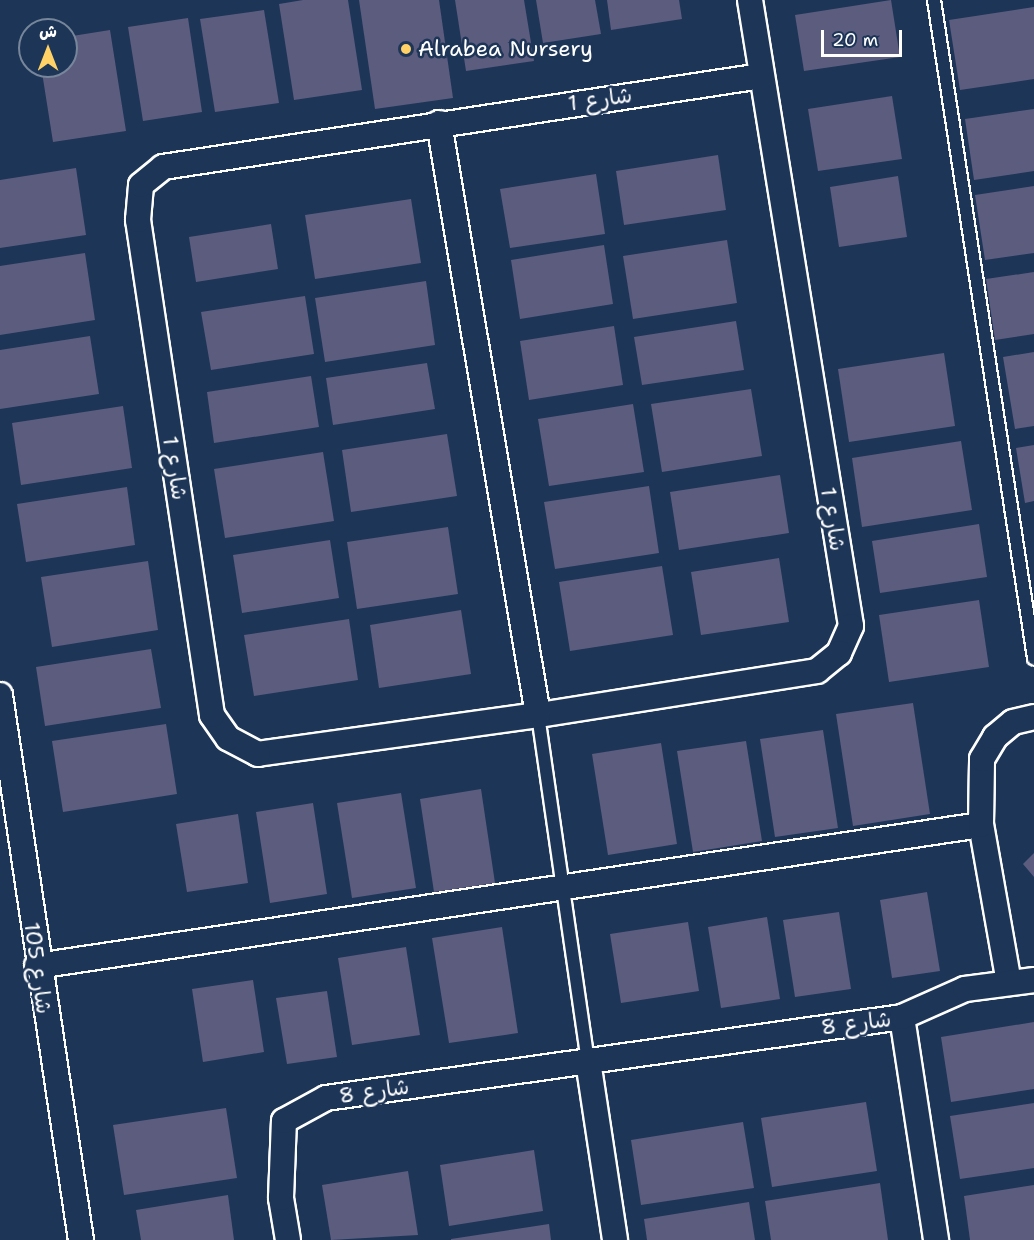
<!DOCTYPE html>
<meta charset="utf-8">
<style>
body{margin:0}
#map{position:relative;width:1034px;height:1240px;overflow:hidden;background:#1d3557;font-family:"Shantell Sans","Playpen Sans Arabic",sans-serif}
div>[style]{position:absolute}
.building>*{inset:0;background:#5c5c7f}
.roads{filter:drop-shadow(2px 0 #fff) drop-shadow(-2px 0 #fff) drop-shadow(0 2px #fff) drop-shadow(0 -2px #fff)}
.lane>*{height:12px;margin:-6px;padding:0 6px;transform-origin:6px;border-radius:6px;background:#1d3557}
.street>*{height:24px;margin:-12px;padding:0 12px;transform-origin:12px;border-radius:12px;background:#1d3557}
.dots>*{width:16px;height:16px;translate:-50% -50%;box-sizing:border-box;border:3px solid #1d3557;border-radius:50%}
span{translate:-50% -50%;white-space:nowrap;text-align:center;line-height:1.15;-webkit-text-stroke:5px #1d3557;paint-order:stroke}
.poi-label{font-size:22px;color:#fff}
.left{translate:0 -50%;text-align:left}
.street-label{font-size:22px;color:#fff}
.north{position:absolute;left:18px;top:18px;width:60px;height:60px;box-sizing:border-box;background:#1d3557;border:2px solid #77869a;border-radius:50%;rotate:0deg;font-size:16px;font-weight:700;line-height:24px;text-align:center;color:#fff}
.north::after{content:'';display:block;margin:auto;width:21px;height:27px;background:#ffd166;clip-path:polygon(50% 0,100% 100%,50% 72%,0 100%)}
.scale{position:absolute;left:821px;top:30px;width:81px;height:27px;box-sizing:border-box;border:3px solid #fff;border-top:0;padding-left:8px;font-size:18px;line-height:21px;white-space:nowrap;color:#fff;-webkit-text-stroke:4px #1d3557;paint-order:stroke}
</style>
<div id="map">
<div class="building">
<i style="clip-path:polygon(303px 0,348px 0,362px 90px,294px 100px,279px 4px)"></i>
<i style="clip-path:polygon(359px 0,439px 0,453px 98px,375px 109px)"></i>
<i style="clip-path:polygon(455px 0,524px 0,534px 61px,466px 71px)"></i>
<i style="clip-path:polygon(536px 0,595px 0,601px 34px,543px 43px)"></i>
<i style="clip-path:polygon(607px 0,679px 0,682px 19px,611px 30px)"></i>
<i style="clip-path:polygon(891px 0,900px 57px,804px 71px,795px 15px)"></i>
<i style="clip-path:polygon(1034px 7px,1034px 79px,960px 90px,949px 20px)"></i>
<i style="clip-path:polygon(264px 10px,279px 103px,215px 112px,200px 19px)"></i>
<i style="clip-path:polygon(188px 18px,202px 112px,143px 121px,128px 27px)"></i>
<i style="clip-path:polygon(110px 30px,126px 131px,53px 142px,41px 66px,66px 66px,66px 37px)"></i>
<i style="clip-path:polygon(892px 96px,902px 159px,818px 171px,808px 109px)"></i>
<i style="clip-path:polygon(1034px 109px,1034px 171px,974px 180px,965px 119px)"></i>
<i style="clip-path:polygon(718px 155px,726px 210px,624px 225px,616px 171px)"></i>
<i style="clip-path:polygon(76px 168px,86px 235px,0 248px,0 180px)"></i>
<i style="clip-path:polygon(596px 174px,605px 234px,510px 248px,500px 189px)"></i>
<i style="clip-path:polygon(898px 176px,907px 237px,839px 247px,830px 187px)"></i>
<i style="clip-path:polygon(1034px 186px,1034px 253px,985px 260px,975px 195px)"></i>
<i style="clip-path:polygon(411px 199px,421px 263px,315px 279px,305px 215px)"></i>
<i style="clip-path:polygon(271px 224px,278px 269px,196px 282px,189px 237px)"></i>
<i style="clip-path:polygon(727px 240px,737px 303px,633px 319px,623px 256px)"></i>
<i style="clip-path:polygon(604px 245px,613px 304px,520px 319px,511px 260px)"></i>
<i style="clip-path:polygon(85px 253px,95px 320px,0 335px,0 266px)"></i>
<i style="clip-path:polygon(1034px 272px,1034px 334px,995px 340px,986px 279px)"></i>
<i style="clip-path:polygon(426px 281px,435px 345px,325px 362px,315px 298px)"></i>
<i style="clip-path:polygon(305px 296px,314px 354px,211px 370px,201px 312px)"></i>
<i style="clip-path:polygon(736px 321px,744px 370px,642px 385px,634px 337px)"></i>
<i style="clip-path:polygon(614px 326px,623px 385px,529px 400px,520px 341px)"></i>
<i style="clip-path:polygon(90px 336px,99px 394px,0 409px,0 350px)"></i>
<i style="clip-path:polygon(1034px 352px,1034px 426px,1015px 429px,1003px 357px)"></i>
<i style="clip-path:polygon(944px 353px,955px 426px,849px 442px,838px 369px)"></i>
<i style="clip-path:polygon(427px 363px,435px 409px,333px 425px,326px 378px)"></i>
<i style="clip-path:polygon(311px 376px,319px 427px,214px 443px,207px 392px)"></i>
<i style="clip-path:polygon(751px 389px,762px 456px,662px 472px,651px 404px)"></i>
<i style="clip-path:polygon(633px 404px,644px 472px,549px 486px,538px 419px)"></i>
<i style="clip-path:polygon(123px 406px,132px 468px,21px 485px,12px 423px)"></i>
<i style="clip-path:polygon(447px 434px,457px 496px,351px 512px,342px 450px)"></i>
<i style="clip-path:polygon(961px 441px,972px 510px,862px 527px,852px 458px)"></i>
<i style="clip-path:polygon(1034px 445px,1034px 501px,1025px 503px,1016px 448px)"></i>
<i style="clip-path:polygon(323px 452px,334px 521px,225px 538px,214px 469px)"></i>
<i style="clip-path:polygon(780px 475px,789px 533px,679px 550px,670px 492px)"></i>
<i style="clip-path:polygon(649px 486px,659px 553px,555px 569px,544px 502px)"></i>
<i style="clip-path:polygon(127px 487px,135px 545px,26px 562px,17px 504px)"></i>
<i style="clip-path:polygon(979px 524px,987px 577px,880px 593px,872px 541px)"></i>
<i style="clip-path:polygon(448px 527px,458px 594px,357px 609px,347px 542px)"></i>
<i style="clip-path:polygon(330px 540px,339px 598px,242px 613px,233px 555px)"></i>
<i style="clip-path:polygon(779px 558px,789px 622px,701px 635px,691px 572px)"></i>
<i style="clip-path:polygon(148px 561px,158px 630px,52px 647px,41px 577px)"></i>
<i style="clip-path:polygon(662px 566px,673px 635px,570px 651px,559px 582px)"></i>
<i style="clip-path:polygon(979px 600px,989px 667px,889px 682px,879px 615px)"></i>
<i style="clip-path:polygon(461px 610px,471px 674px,379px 688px,370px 625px)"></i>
<i style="clip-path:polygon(349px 619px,358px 680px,254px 696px,244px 635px)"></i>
<i style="clip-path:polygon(151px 649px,161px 708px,45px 726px,36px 667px)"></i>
<i style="clip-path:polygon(913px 703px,930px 814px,853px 826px,836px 714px)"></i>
<i style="clip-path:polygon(166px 724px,177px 794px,63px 812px,52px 741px)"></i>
<i style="clip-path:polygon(823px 730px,838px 828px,775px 837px,760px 739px)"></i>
<i style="clip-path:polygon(746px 741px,762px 841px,693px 852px,677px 751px)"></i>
<i style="clip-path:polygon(661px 743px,677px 844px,608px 855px,592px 754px)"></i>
<i style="clip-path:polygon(481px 789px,495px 883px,434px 892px,420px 799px)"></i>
<i style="clip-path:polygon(401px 793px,416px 888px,352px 898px,337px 803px)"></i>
<i style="clip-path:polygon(313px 803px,327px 894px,270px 903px,256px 812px)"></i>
<i style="clip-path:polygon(238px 814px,248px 883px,187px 892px,176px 824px)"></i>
<i style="clip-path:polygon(1034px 853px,1034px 877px,1023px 864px)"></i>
<i style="clip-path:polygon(927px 892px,940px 971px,892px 978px,880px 900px)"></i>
<i style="clip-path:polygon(839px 912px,851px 989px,795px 997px,783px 920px)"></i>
<i style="clip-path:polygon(767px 917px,780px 999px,721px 1008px,708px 927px)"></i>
<i style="clip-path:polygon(688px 922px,699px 991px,621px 1003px,610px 934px)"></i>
<i style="clip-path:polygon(502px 927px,518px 1033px,449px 1043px,432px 938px)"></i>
<i style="clip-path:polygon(406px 947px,420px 1035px,352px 1045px,338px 958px)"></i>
<i style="clip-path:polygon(253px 980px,264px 1052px,203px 1062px,192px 989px)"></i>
<i style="clip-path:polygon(327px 991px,337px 1057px,287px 1064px,276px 998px)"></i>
<i style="clip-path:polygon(1034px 1022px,1034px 1089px,951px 1102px,941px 1037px)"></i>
<i style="clip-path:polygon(866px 1102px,877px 1171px,772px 1187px,761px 1118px)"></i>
<i style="clip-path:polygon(1034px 1103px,1034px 1168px,960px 1179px,950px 1116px)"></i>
<i style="clip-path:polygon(226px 1108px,237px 1178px,124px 1195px,113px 1125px)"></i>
<i style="clip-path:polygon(743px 1122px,754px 1188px,641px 1205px,631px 1140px)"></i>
<i style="clip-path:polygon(534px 1150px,543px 1211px,449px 1226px,440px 1165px)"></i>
<i style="clip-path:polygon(408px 1171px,418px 1235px,331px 1240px,322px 1185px)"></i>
<i style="clip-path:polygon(880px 1183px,888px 1240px,771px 1240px,765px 1201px)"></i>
<i style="clip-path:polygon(1034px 1185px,1034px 1240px,970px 1240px,964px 1196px)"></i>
<i style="clip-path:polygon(228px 1195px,234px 1240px,141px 1240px,136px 1210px)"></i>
<i style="clip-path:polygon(749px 1202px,755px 1240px,647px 1240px,644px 1219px)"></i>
<i style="clip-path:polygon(549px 1224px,551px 1240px,451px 1240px,451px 1239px)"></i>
</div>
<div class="roads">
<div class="lane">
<i style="left:934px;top:0;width:666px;rotate:81.36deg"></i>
<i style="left:538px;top:715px;width:350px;rotate:81.8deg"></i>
</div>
<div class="street">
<i style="left:750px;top:0;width:634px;rotate:80.83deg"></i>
<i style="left:851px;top:626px;width:30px;rotate:114deg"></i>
<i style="left:839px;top:653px;width:28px;rotate:141deg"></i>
<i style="left:817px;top:671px;width:282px;rotate:171deg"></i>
<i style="left:538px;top:715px;width:283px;rotate:172.1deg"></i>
<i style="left:258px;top:754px;width:34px;rotate:-152deg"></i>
<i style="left:228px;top:738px;width:28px;rotate:-125deg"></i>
<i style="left:212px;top:715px;width:501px;rotate:-98.5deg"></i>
<i style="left:138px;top:220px;width:35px;rotate:-85deg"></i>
<i style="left:141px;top:185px;width:28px;rotate:-39deg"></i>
<i style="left:163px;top:167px;width:605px;rotate:-8.65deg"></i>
<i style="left:439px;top:123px;width:600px;rotate:80.51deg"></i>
<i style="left:0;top:695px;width:551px;rotate:81.55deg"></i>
<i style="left:37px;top:966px;width:954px;rotate:-8.5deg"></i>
<i style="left:1009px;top:983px;width:160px;rotate:-100deg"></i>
<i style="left:981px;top:825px;width:66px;rotate:-89.1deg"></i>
<i style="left:982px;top:759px;width:26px;rotate:-59deg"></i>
<i style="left:995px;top:737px;width:23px;rotate:-40deg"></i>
<i style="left:1013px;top:722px;width:22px;rotate:-13deg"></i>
<i style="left:902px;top:1017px;width:226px;rotate:81.3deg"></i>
<i style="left:588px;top:1061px;width:181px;rotate:81.4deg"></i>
<i style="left:288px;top:1240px;width:43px;rotate:-99.5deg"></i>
<i style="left:281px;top:1198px;width:77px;rotate:-87.8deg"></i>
<i style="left:284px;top:1121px;width:48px;rotate:-28.7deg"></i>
<i style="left:326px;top:1098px;width:582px;rotate:-8deg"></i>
<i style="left:902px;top:1017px;width:69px;rotate:-24deg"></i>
<i style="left:965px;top:989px;width:70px;rotate:-7.4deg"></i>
</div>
</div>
<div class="dots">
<i style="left:406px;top:49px;background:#ffd166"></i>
</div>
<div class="poi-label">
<span class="left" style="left:418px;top:49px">Alrabea Nursery</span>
</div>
<div class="street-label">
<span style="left:600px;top:99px;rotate:-8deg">شارع 1</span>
<span style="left:175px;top:468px;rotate:81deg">شارع 1</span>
<span style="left:833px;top:519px;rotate:81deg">شارع 1</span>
<span style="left:38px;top:968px;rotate:82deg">شارع 105</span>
<span style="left:856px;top:1023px;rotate:-7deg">شارع 8</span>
<span style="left:374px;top:1091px;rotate:-8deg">شارع 8</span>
</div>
<div class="north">ش</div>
<div class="scale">20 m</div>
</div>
